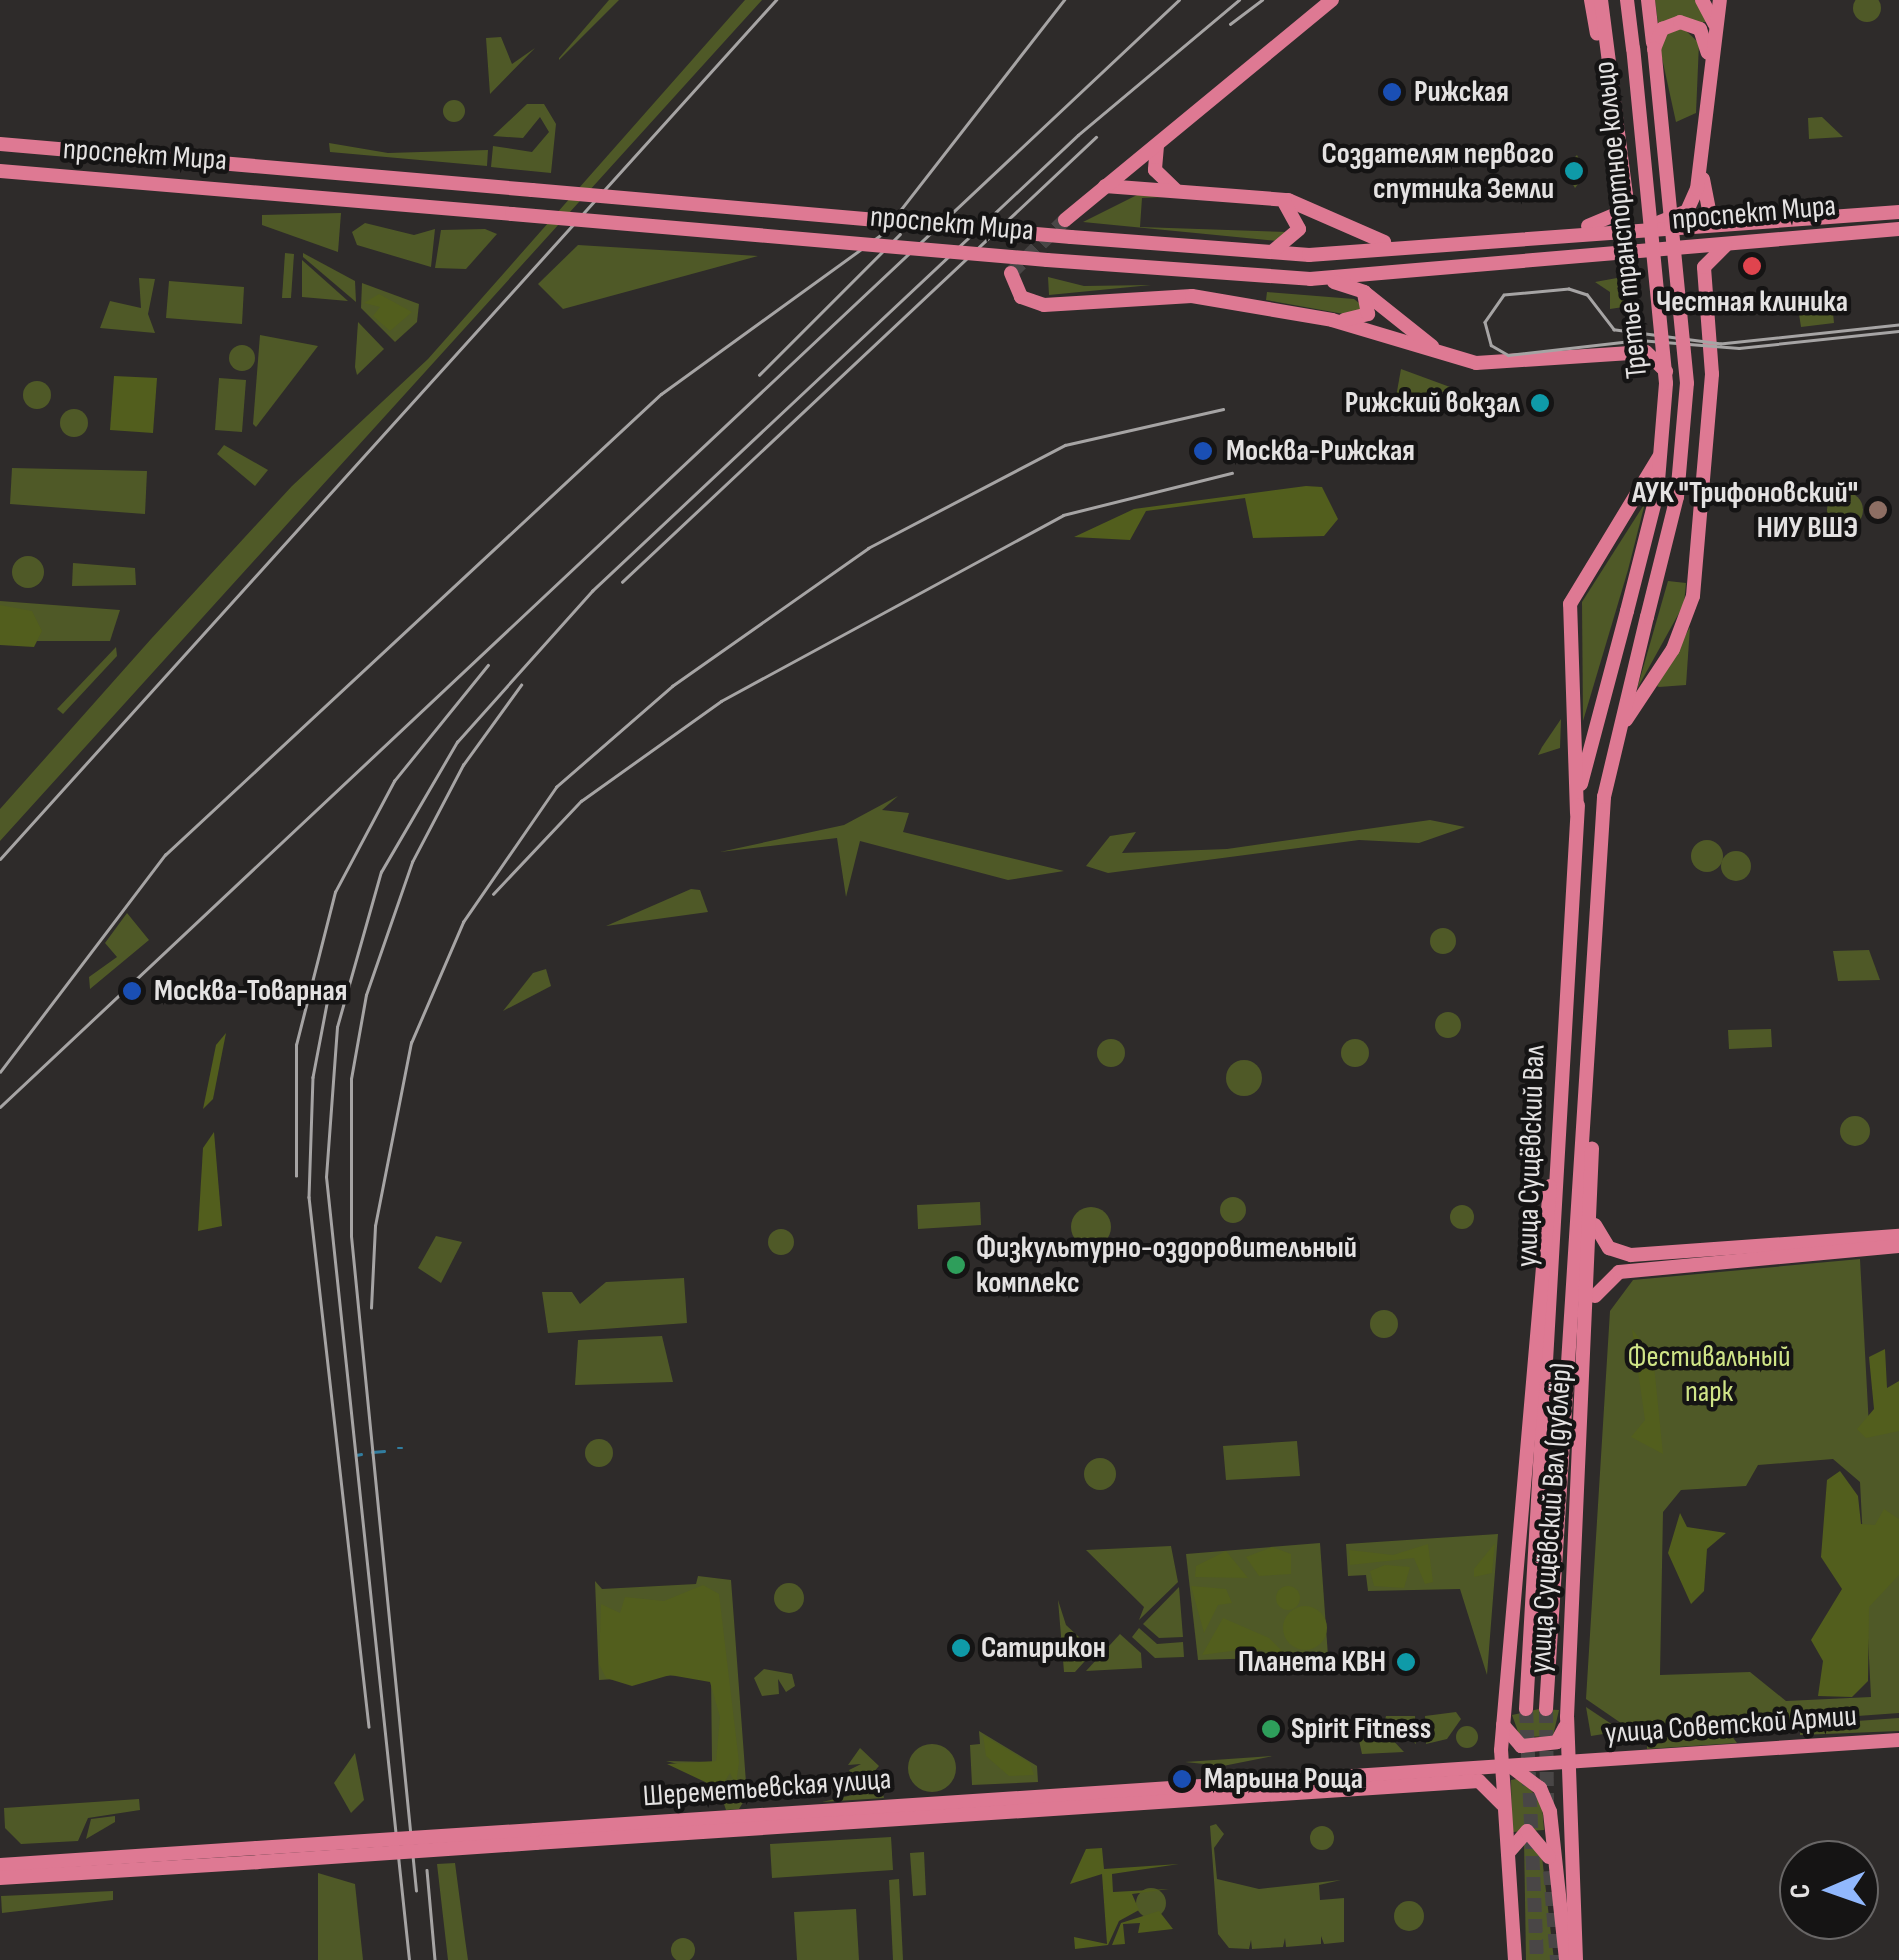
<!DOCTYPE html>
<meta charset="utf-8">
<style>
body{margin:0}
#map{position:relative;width:1899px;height:1960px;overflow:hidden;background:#2e2b2a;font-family:"Sofia Sans Condensed",sans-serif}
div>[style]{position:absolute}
.green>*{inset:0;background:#4f5927}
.round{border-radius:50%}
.forest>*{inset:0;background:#525e1d}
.stream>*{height:2.5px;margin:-1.25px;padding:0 1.25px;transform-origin:1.25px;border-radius:1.25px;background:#317d9f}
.major-tunnel>*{height:14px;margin-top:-7px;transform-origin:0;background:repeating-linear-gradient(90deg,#494646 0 14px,transparent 0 21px)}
.major>*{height:14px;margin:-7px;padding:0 7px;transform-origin:7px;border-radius:7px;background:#de7993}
.tram>*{height:2.5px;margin:-1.25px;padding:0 1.25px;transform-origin:1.25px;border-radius:1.25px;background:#a6a4a4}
.rail>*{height:2.5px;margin:-1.25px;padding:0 1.25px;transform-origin:1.25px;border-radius:1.25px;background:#a6a4a4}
.major-bridge>*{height:14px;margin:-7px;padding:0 7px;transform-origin:7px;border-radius:7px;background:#de7993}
.dots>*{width:28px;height:28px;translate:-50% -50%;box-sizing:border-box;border:5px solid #151414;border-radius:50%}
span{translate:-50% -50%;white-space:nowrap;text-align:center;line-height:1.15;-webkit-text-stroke:9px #151414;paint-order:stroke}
.poi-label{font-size:30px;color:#e4e2e2;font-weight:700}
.left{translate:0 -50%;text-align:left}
.right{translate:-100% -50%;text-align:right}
.street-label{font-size:30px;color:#e4e2e2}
.park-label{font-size:30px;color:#cfe487}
.north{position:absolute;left:1779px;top:1840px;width:100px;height:100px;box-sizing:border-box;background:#151414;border:2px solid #686666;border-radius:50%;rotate:268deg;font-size:28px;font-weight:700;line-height:40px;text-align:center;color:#e4e2e2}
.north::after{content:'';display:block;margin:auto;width:35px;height:45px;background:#91b8fd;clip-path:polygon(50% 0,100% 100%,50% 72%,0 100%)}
</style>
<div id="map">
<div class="green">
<i class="round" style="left:1853px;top:-6px;width:28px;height:28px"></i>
<i style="clip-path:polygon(609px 0,619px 0,559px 60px,559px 58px)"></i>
<i style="clip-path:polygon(745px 0,762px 0,0 841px,0 809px,151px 639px,292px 486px,428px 359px)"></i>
<i style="clip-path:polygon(1655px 0,1695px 0,1708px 22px,1658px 23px)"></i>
<i style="clip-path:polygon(1683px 28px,1699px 43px,1696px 113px,1676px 122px,1660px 49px,1667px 33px)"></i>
<i style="clip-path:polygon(501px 37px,512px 64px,535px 48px,490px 94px,486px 38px)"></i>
<i class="round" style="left:443px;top:100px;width:22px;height:22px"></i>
<i style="clip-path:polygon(527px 104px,544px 104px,556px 124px,551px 173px,491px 167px,493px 146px,532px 152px,549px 132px,540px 117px,523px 138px,493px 136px)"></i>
<i style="clip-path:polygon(1821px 117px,1822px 117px,1843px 137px,1809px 139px,1808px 118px)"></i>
<i style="clip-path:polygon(329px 143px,388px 153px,488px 150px,487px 166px,330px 152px)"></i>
<i style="clip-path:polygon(1577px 155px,1586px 174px,1575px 188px,1564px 169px)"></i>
<i style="clip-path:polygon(1139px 194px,1164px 197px,1142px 198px,1140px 227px,1288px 232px,1277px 241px,1083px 222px)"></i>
<i style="clip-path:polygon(341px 213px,338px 252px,262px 225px,262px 215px)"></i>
<i style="clip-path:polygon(365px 223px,414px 235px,435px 229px,431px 267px,357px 245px,352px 232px)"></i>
<i style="clip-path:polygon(485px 229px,497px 234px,466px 269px,435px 268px,441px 230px)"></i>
<i style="clip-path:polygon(578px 245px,758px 256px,563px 309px,538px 284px)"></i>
<i style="clip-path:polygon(285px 253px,294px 254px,291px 298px,282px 298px)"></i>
<i style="clip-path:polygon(303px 253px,355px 281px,356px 302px,303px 257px)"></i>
<i style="clip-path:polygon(302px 260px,348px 301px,302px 297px)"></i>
<i style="clip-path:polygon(1628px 276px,1617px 288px,1630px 306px,1610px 309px,1610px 292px,1595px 282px)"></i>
<i style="clip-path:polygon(1048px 277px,1084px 286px,1151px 285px,1049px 295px)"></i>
<i style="clip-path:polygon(139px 278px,155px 279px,148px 314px,155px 333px,100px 328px,110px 301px,141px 308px)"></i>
<i style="clip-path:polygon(169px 281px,244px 287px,242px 324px,166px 318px)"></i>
<i style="clip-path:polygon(362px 283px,419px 304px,417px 322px,395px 342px,361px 308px)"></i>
<i style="clip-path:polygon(1267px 292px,1354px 299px,1364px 307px,1355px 316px,1266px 300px)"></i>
<i style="clip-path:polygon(1832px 303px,1834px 323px,1801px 327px,1799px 314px)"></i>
<i style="clip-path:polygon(358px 322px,384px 349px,357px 375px,355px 367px)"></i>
<i style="clip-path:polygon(260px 335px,318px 346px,256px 427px,253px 424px)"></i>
<i class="round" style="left:229px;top:345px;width:26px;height:26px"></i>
<i style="clip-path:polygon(1401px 369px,1450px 387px,1450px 391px,1396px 397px)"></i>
<i style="clip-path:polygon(219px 378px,246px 380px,242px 432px,215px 430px)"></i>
<i class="round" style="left:23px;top:381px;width:28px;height:28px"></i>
<i class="round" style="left:60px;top:409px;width:28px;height:28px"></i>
<i style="clip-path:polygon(224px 445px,268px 470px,255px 486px,217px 454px)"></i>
<i style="clip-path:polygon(12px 468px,147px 471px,145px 514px,10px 504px)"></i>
<i class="round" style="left:1827px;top:492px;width:36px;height:36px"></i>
<i style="clip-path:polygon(1645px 503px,1628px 570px,1583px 721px,1582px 602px)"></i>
<i class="round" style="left:12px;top:556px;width:32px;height:32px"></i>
<i style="clip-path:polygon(73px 563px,135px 568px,136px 585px,72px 586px)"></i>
<i style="clip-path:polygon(1668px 581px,1686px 583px,1684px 604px,1637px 689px)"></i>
<i style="clip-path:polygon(0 601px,120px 610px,110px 641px,0 641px)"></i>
<i style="clip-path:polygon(1690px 627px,1686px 685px,1659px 687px,1657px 686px)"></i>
<i style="clip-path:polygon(116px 647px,117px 656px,63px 714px,57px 709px)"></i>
<i style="clip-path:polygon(1561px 719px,1560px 748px,1538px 755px,1542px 747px)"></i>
<i style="clip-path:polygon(898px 796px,882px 810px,909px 813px,903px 832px,1064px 871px,1008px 880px,860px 841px,846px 897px,837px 838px,720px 852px,844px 825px)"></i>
<i style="clip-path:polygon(1430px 820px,1465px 827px,1419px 843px,1359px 840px,1108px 873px,1086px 866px,1110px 836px,1136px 832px,1122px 853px,1227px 849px)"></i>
<i class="round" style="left:1691px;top:840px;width:32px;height:32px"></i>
<i class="round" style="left:1721px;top:851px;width:30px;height:30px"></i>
<i style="clip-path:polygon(691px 889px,700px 890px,708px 912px,606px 926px)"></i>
<i style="clip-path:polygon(127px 913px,149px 940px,90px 989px,89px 977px,117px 957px,105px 943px)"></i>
<i class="round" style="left:1430px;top:928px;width:26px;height:26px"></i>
<i style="clip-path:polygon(1869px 950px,1880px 980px,1838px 981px,1833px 951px)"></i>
<i style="clip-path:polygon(546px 969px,551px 986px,503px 1011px,533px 973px)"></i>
<i class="round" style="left:1435px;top:1012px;width:26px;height:26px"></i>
<i style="clip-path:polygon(1771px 1029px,1772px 1047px,1729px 1049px,1728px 1030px)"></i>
<i class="round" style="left:1097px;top:1039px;width:28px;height:28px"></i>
<i class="round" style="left:1341px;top:1039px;width:28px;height:28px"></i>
<i class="round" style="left:1226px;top:1060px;width:36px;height:36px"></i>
<i class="round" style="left:1840px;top:1116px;width:30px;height:30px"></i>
<i class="round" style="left:1220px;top:1197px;width:26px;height:26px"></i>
<i style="clip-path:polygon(980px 1202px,981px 1225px,918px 1229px,917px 1205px)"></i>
<i class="round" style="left:1450px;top:1205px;width:24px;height:24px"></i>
<i class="round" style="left:1071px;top:1207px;width:40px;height:40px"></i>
<i class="round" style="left:768px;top:1229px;width:26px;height:26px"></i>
<i style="clip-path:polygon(436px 1236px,462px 1242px,441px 1283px,418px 1268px)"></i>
<i style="clip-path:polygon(evenodd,1860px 1259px,1869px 1427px,1899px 1427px,1899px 1713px,1634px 1732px,1586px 1699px,1610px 1311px,1633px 1280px,1860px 1259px,1833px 1459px,1860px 1482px,1871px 1697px,1786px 1701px,1750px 1672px,1660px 1675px,1663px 1512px,1681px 1490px,1746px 1486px,1758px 1465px,1833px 1459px)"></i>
<i style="clip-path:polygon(684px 1278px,687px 1323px,548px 1333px,542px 1292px,572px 1292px,580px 1304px,606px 1282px)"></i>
<i class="round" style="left:1370px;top:1310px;width:28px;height:28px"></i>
<i style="clip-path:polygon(662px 1336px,673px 1382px,575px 1385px,578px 1340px)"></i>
<i class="round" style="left:585px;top:1439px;width:28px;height:28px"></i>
<i style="clip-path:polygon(1297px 1441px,1300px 1476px,1226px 1480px,1223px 1446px)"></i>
<i class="round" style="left:1084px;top:1458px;width:32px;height:32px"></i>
<i style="clip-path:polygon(1498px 1534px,1487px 1675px,1460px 1589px,1368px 1591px,1366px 1575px,1348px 1576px,1346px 1544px)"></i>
<i style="clip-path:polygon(1320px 1543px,1328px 1656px,1198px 1660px,1186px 1554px)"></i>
<i style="clip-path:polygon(1171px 1546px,1178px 1582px,1139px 1620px,1144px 1607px,1086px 1550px)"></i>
<i style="clip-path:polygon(698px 1576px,731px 1580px,747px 1796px,739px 1809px,726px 1810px,717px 1783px,697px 1769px,666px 1761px,712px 1762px,711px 1673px,599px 1680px,595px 1581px,602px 1589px,696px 1584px)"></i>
<i class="round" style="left:774px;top:1583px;width:30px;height:30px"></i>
<i style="clip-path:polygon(1179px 1587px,1183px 1637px,1159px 1638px,1143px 1624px)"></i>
<i style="clip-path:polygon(1058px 1600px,1066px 1625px,1094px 1651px,1075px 1672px,1064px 1672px)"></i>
<i style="clip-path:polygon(1139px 1628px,1157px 1644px,1183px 1642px,1184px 1657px,1155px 1658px,1132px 1637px)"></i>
<i style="clip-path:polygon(1120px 1634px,1141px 1653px,1142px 1668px,1086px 1671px)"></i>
<i style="clip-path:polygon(764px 1669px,792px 1674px,795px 1686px,786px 1692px,778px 1679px,779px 1694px,762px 1696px,754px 1678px)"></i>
<i style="clip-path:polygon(1586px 1707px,1622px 1731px,1591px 1736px)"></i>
<i style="clip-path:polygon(1539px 1709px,1559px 1710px,1553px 1736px,1520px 1737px,1512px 1715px)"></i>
<i style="clip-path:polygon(1456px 1712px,1461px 1719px,1447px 1739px,1426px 1744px,1425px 1716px)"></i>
<i style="clip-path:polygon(1386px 1716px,1415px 1716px,1416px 1744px,1385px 1720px)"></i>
<i style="clip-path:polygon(1354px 1718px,1372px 1718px,1404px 1752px,1362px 1754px)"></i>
<i style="clip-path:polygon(1899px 1718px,1899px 1731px,1800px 1735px,1800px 1725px)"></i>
<i class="round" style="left:1456px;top:1726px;width:22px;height:22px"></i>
<i style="clip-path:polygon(1792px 1726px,1793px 1732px,1733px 1730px)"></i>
<i style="clip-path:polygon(979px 1731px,1037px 1766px,1038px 1782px,972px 1785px,970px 1745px,980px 1744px)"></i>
<i style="clip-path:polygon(1728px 1731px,1737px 1743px,1647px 1749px,1647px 1737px)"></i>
<i class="round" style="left:908px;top:1744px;width:48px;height:48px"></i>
<i style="clip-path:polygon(860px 1748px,879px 1766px,864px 1783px,880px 1782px,884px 1798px,822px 1802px,861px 1793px,849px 1770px,861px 1764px,848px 1765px)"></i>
<i style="clip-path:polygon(355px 1753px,364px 1800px,351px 1813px,334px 1783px)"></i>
<i style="clip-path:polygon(1273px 1756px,1223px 1766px,1185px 1762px)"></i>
<i style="clip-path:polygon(1521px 1778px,1542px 1804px,1544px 1830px,1512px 1832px,1511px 1780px)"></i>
<i style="clip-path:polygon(139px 1799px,140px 1810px,88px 1818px,78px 1841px,21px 1844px,5px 1828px,4px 1808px)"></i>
<i style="clip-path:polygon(115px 1816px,115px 1822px,86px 1839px,91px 1819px)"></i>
<i style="clip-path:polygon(1216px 1824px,1224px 1834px,1214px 1848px,1217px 1879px,1259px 1889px,1341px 1880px,1319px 1885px,1320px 1900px,1344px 1898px,1344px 1942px,1324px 1944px,1321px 1936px,1321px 1944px,1286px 1947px,1285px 1938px,1283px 1947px,1252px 1949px,1251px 1940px,1249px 1949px,1229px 1948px,1218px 1934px,1210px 1826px)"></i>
<i class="round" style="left:1310px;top:1826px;width:24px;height:24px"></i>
<i style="clip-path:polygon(891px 1837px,893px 1870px,772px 1878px,770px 1844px)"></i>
<i style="clip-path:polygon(1524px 1839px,1541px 1848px,1554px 1960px,1526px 1960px)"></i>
<i style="clip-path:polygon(924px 1852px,926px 1895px,913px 1896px,910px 1853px)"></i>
<i style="clip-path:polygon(455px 1863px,465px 1939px,468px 1960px,448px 1960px,437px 1864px)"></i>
<i style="clip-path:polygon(318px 1873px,355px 1884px,363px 1960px,318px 1960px)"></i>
<i style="clip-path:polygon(899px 1879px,903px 1960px,893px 1960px,889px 1880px)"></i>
<i class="round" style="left:1136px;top:1888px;width:30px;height:30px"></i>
<i style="clip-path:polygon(113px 1891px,113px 1900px,2px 1913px,1px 1896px)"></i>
<i class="round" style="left:1394px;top:1901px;width:30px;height:30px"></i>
<i style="clip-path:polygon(856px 1909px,859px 1960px,797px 1960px,794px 1912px)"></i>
<i class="round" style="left:671px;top:1938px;width:24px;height:24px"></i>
</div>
<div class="forest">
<i style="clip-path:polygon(379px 294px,412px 312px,390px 331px,373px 316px,380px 307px,364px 303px)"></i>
<i style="clip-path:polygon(114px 376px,157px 378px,153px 433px,110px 430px)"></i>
<i style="clip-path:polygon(1306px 486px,1322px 487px,1338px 519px,1324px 536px,1253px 538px,1245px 498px,1146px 511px,1130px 540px,1074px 537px,1134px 509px)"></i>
<i style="clip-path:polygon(0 605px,32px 611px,42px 631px,34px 647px,0 645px)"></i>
<i style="clip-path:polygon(226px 1033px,213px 1099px,203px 1109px,216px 1045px)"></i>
<i style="clip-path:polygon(214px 1132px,222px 1226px,198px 1231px,203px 1148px)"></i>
<i style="clip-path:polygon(1632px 1329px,1653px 1356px,1663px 1454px,1631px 1437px,1645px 1420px)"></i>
<i style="clip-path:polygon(1885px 1349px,1887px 1388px,1899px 1381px,1899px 1431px,1866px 1438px,1857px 1429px,1874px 1409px,1869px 1357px)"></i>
<i style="clip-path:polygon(1840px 1471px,1858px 1496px,1861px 1524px,1875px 1525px,1884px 1509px,1899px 1519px,1899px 1575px,1869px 1607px,1868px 1681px,1852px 1697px,1818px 1696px,1823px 1661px,1811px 1640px,1842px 1589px,1821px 1557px,1827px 1480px)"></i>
<i style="clip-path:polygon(1680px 1513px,1687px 1527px,1726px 1533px,1707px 1549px,1704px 1591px,1691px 1604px,1668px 1553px)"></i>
<i style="clip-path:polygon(1495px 1543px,1492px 1573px,1474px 1577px,1474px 1569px)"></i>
<i style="clip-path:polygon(1428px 1544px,1433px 1582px,1425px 1584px,1414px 1558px,1350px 1565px,1349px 1550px,1393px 1555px)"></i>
<i style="clip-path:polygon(1272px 1547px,1291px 1554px,1291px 1574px,1259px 1576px,1246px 1557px)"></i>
<i style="clip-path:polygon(1226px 1551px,1248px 1578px,1195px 1577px,1196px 1566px)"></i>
<i style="clip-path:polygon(1385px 1565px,1410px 1567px,1404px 1588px,1374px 1586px,1370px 1571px)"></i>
<i style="clip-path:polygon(703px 1585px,719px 1594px,739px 1762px,736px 1785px,730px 1773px,720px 1789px,667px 1764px,716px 1761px,720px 1717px,710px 1682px,670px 1675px,632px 1686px,606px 1678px,599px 1664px,601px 1604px,620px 1613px,625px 1597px,664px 1601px)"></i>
<i class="round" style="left:1276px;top:1586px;width:24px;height:24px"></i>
<i style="clip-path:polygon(1191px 1586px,1226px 1589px,1232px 1603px,1218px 1605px,1204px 1633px)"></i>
<i class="round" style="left:1283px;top:1606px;width:44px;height:44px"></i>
<i style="clip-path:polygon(1223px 1618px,1269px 1638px,1286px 1655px,1252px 1648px,1202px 1655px)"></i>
<i style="clip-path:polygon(983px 1735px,1030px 1763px,1034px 1775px,1009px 1776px,986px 1756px)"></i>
<i style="clip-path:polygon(1102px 1848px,1104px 1869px,1179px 1864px,1112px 1874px,1113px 1892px,1169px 1889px,1132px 1894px,1139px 1910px,1119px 1921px,1108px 1945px,1075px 1949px,1074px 1937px,1107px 1944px,1102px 1874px,1070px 1884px,1086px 1849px)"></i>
<i style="clip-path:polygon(1159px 1911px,1173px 1929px,1138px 1933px,1140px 1923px,1123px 1924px,1125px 1944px,1112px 1945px,1121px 1923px)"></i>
</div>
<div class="stream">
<i style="left:398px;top:1448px;width:4px"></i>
<i style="left:372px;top:1452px;width:12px;rotate:-5deg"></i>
<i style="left:356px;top:1455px;width:5px;rotate:-11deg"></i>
</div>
<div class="major-tunnel">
<i style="left:1011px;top:273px;width:76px;rotate:-44.5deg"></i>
<i style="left:1526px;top:1709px;width:251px;rotate:87.5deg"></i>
<i style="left:1546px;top:1709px;width:96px;rotate:89.4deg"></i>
<i style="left:1550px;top:1871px;width:89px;rotate:85.5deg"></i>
</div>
<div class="major">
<i style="left:1591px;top:0;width:34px;rotate:80deg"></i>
<i style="left:1627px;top:0;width:49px;rotate:83deg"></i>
<i style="left:1648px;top:0;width:43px;rotate:83.4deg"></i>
<i style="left:1702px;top:0;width:27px;rotate:62deg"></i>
<i style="left:1654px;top:49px;width:22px;rotate:-68deg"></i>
<i style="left:1662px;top:29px;width:19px;rotate:-21deg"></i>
<i style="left:1680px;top:22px;width:21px;rotate:19deg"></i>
<i style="left:1700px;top:29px;width:25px;rotate:72deg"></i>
<i style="left:0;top:144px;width:534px;rotate:4.94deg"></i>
<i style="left:1157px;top:146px;width:24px;rotate:95deg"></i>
<i style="left:1155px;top:170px;width:28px;rotate:44deg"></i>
<i style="left:0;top:171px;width:514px;rotate:4.8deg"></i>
<i style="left:1703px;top:179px;width:32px;rotate:79deg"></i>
<i style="left:1709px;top:210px;width:22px;rotate:34deg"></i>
<i style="left:1105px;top:186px;width:184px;rotate:4.4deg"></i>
<i style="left:1288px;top:200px;width:105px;rotate:23.6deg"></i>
<i style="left:1065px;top:220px;width:346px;rotate:-39.5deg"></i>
<i style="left:1660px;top:222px;width:29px;rotate:-22deg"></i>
<i style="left:1687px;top:211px;width:24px;rotate:-66deg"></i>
<i style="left:1697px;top:189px;width:190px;rotate:-83.1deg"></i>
<i style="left:1588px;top:226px;width:33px;rotate:-23deg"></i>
<i style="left:1618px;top:213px;width:20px;rotate:-66deg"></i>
<i style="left:1626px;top:195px;width:197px;rotate:-97.3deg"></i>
<i style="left:1071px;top:237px;width:239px;rotate:4.3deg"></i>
<i style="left:1309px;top:255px;width:592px;rotate:-4.17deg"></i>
<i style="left:1273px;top:251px;width:34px;rotate:-40deg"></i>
<i style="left:1299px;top:229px;width:29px;rotate:-119deg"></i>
<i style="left:1047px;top:260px;width:264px;rotate:4.1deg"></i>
<i style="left:1310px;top:279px;width:591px;rotate:-4.85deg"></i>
<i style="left:1011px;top:273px;width:26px;rotate:67deg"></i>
<i style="left:1021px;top:297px;width:24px;rotate:19deg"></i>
<i style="left:1044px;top:305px;width:148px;rotate:-3.5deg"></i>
<i style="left:1192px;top:296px;width:142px;rotate:9.7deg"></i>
<i style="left:1332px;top:320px;width:150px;rotate:16.6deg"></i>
<i style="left:1476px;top:363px;width:170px;rotate:-3.7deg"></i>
<i style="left:1646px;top:352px;width:28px;rotate:44deg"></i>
<i style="left:1334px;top:282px;width:32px;rotate:18deg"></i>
<i style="left:1364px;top:292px;width:87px;rotate:38.5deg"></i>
<i style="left:1344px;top:320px;width:25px;rotate:-14deg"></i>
<i style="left:1368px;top:314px;width:20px;rotate:-101deg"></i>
<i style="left:1626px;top:720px;width:85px;rotate:-56.5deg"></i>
<i style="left:1673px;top:649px;width:57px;rotate:-69.3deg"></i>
<i style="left:1693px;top:596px;width:223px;rotate:-85.1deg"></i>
<i style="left:1712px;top:374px;width:107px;rotate:-94.3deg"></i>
<i style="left:1704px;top:267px;width:30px;rotate:-45deg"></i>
<i style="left:1581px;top:784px;width:179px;rotate:-75.1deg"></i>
<i style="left:1577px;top:813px;width:209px;rotate:-91.9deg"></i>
<i style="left:1570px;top:604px;width:172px;rotate:-58.8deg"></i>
<i style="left:1595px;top:1225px;width:27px;rotate:59deg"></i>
<i style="left:1609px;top:1248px;width:23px;rotate:18deg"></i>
<i style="left:1631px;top:1255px;width:269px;rotate:-4.1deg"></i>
<i style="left:1595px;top:1296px;width:34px;rotate:-45deg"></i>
<i style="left:1619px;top:1272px;width:281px;rotate:-5.3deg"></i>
<i style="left:1526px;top:1709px;width:905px;rotate:-86.71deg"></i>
<i style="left:1546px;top:1709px;width:914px;rotate:-86.36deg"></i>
<i style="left:1604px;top:797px;width:185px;rotate:-76.6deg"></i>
<i style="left:1503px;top:1725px;width:28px;rotate:49deg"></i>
<i style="left:1521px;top:1746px;width:36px;rotate:-6deg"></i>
<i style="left:1557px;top:1742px;width:17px;rotate:-62deg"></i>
<i style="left:1513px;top:1768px;width:34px;rotate:37deg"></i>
<i style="left:1540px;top:1788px;width:26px;rotate:67deg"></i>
<i style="left:1550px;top:1812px;width:149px;rotate:83.8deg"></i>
<i style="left:535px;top:1830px;width:1367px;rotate:-3.78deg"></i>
<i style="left:535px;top:1843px;width:946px;rotate:-3.76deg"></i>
<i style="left:1479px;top:1781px;width:33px;rotate:45deg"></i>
<i style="left:1508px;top:1853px;width:29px;rotate:-49deg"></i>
<i style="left:1527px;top:1831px;width:34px;rotate:50deg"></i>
<i style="left:0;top:1865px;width:258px;rotate:-3.8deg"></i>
<i style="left:0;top:1878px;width:258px;rotate:-3.5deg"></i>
<i style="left:1515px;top:1960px;width:210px;rotate:-93.8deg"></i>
<i style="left:1501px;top:1750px;width:566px;rotate:-85.03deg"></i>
<i style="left:1576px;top:1960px;width:243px;rotate:-92.1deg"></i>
<i style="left:1567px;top:1717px;width:569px;rotate:-87.48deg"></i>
</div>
<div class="tram">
<i style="left:1899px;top:325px;width:179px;rotate:173.9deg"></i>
<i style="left:1721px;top:344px;width:108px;rotate:-172.5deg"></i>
<i style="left:1614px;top:330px;width:44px;rotate:-127.6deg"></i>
<i style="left:1587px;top:295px;width:19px;rotate:-162deg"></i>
<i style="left:1569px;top:289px;width:65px;rotate:174.7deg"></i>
<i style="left:1504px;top:295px;width:33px;rotate:125deg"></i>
<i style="left:1485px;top:322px;width:24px;rotate:75deg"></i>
<i style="left:1491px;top:345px;width:20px;rotate:30deg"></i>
<i style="left:1508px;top:355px;width:132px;rotate:-6.5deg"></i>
<i style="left:1639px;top:340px;width:100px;rotate:4.6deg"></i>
<i style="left:1739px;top:348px;width:161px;rotate:-6.1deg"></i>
</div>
<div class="rail">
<i style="left:1230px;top:24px;width:40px;rotate:-37deg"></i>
<i style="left:759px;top:375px;width:199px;rotate:-45deg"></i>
<i style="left:622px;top:582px;width:650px;rotate:-43.19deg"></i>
<i style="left:0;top:859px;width:1158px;rotate:-47.91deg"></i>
<i style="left:493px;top:894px;width:128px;rotate:-46.6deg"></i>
<i style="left:581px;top:801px;width:172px;rotate:-35.5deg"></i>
<i style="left:721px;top:701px;width:389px;rotate:-28.5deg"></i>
<i style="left:1063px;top:515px;width:174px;rotate:-14deg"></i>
<i style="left:331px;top:983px;width:96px;rotate:100.8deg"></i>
<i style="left:313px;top:1077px;width:120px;rotate:91.9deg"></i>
<i style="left:309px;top:1197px;width:533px;rotate:83.54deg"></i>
<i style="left:0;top:1072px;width:273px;rotate:-52.8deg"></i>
<i style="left:165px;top:855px;width:677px;rotate:-42.91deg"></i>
<i style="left:661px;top:394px;width:271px;rotate:-35.9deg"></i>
<i style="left:881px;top:235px;width:298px;rotate:-52.1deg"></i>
<i style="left:0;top:1107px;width:1617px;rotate:-43.2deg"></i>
<i style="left:296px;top:1176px;width:131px;rotate:-90deg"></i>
<i style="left:296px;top:1045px;width:158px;rotate:-75.7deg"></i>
<i style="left:335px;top:892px;width:126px;rotate:-62deg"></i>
<i style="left:394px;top:781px;width:149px;rotate:-51deg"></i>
<i style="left:371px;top:1308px;width:82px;rotate:-87.2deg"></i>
<i style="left:375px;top:1226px;width:187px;rotate:-78.9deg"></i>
<i style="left:411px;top:1043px;width:132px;rotate:-66.7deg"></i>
<i style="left:463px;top:922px;width:164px;rotate:-55.4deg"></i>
<i style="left:556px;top:787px;width:154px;rotate:-41deg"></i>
<i style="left:672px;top:686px;width:240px;rotate:-35.1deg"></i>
<i style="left:868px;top:548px;width:222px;rotate:-27.6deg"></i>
<i style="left:1065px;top:445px;width:162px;rotate:-12.8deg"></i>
<i style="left:427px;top:1870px;width:90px;rotate:84.9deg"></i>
<i style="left:416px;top:1891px;width:658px;rotate:-95.67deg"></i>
<i style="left:351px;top:1236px;width:157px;rotate:-90deg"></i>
<i style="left:351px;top:1079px;width:85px;rotate:-79.9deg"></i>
<i style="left:366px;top:995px;width:141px;rotate:-70.9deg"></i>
<i style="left:412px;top:862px;width:110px;rotate:-62.3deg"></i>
<i style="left:463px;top:765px;width:99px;rotate:-54.1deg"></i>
<i style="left:409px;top:1960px;width:787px;rotate:-96.05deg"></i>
<i style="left:326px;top:1177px;width:150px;rotate:-85.8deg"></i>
<i style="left:337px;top:1027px;width:161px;rotate:-74.2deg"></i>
<i style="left:381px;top:872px;width:151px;rotate:-59.7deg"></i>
<i style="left:457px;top:742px;width:203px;rotate:-48.2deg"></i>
<i style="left:592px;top:591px;width:666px;rotate:-43.18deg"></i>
<i style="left:1078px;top:135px;width:210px;rotate:-40deg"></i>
</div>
<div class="major-bridge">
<i style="left:532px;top:190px;width:541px;rotate:4.98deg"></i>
<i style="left:512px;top:214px;width:537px;rotate:4.91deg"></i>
<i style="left:1627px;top:611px;width:122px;rotate:-75.7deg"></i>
<i style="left:1657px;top:493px;width:110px;rotate:-85.3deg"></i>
<i style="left:1666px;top:383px;width:336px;rotate:-95.6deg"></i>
<i style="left:1647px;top:617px;width:124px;rotate:-76deg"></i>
<i style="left:1677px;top:497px;width:114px;rotate:-85deg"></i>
<i style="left:1687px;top:383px;width:336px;rotate:-95.6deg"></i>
<i style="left:257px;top:1848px;width:279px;rotate:-3.7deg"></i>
<i style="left:258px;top:1862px;width:278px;rotate:-3.9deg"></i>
</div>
<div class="dots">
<i style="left:1392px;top:92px;background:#1a4fb4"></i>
<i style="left:1574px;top:171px;background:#0f9aa8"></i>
<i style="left:1752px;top:266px;background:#e0444e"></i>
<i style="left:1540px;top:403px;background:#0f9aa8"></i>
<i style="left:1203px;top:451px;background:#1a4fb4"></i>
<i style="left:1878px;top:510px;background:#8d6e63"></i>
<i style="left:132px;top:991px;background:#1a4fb4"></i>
<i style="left:956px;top:1265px;background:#2e9e5b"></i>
<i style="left:961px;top:1648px;background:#0f9aa8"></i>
<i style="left:1406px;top:1662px;background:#0f9aa8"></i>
<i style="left:1271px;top:1729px;background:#2e9e5b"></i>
<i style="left:1182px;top:1779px;background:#1a4fb4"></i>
</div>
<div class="poi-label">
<span class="left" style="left:1414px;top:92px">Рижская</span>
<span class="right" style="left:1554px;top:171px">Создателям первого<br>спутника Земли</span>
<span style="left:1752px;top:302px">Честная клиника</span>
<span class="right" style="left:1520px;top:403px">Рижский вокзал</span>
<span class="left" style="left:1226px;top:451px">Москва-Рижская</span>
<span class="right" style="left:1858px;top:510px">АУК "Трифоновский"<br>НИУ ВШЭ</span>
<span class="left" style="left:154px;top:991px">Москва-Товарная</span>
<span class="left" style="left:976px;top:1265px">Физкультурно-оздоровительный<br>комплекс</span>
<span class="left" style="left:981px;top:1648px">Сатирикон</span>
<span class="right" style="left:1386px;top:1662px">Планета КВН</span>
<span class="left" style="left:1291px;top:1729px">Spirit Fitness</span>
<span class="left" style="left:1204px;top:1779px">Марьина Роща</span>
</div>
<div class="street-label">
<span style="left:145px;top:155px;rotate:4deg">проспект Мира</span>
<span style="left:1754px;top:213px;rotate:-5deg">проспект Мира</span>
<span style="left:1621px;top:220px;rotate:-96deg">Третье транспортное кольцо</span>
<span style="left:952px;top:224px;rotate:5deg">проспект Мира</span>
<span style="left:1531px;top:1156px;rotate:-88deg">улица Сущёвский Вал</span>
<span style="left:1551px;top:1518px;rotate:-86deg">улица Сущёвский Вал (дублёр)</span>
<span style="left:1731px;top:1725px;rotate:-4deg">улица Советской Армии</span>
<span style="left:767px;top:1788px;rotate:-4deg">Шереметьевская улица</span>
</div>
<div class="park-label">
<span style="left:1709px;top:1374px">Фестивальный<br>парк</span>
</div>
<div class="north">С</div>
</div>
